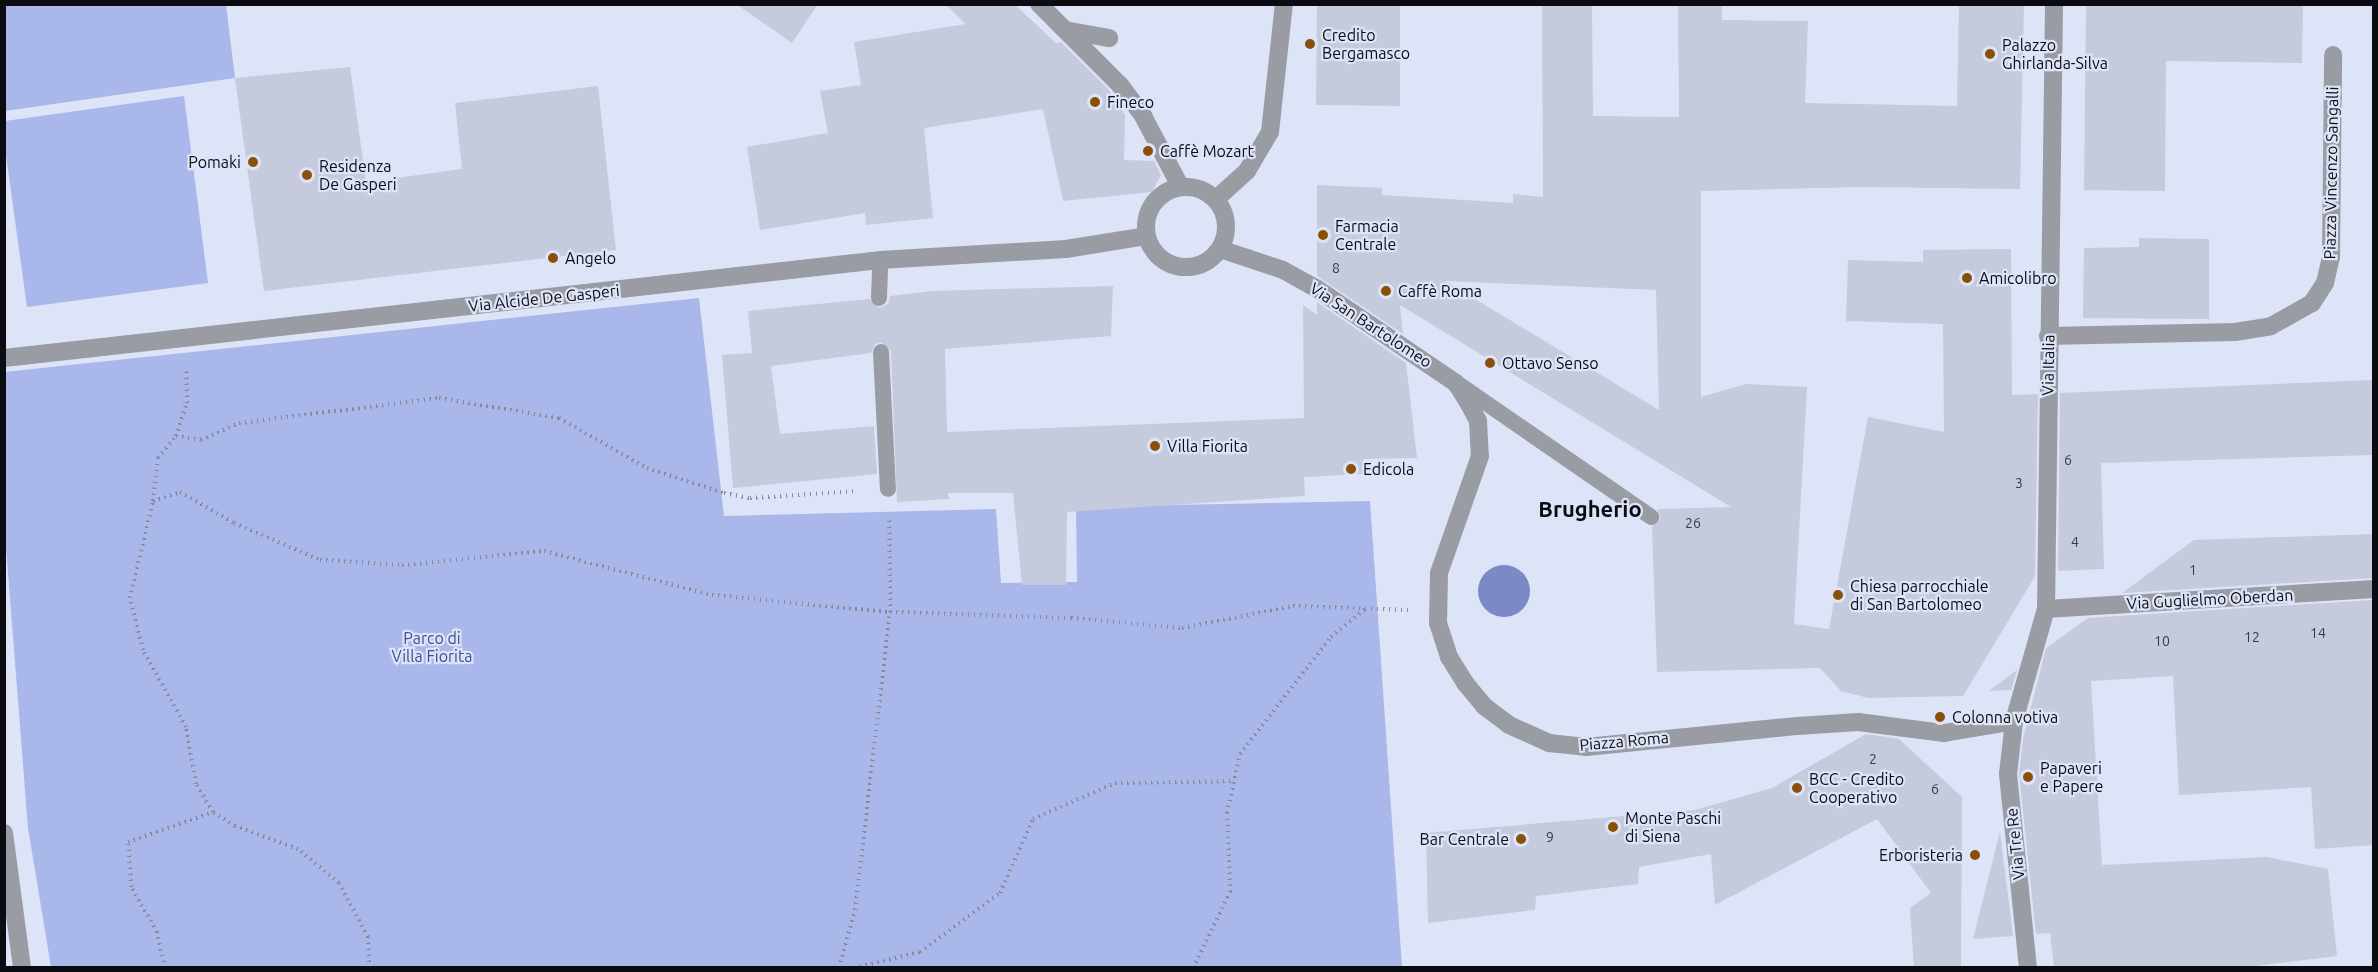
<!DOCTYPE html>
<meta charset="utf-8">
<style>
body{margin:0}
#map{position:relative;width:2378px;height:972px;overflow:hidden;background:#dee4f7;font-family:Ubuntu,sans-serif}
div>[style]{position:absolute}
.green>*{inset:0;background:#a9b7eb}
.water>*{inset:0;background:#7b89c4}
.round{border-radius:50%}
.building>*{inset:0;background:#c5cadd}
.path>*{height:4px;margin-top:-2px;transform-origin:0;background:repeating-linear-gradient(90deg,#878b98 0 1.5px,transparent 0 6px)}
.service>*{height:16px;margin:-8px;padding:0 8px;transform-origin:8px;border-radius:8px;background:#9a9ca4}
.pedestrian>*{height:18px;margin:-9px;padding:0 9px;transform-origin:9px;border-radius:9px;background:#9a9ca4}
.minor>*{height:18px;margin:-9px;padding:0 9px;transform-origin:9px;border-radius:9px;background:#9a9ca4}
.minor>.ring{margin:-9px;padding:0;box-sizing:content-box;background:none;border:18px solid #9a9ca4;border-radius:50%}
.dots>*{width:16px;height:16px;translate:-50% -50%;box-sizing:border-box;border:3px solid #dee4f7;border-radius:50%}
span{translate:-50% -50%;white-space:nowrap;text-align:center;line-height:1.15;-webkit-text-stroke:4.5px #dee4f7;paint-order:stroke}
.number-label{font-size:14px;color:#3a3c45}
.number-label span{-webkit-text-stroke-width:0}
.poi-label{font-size:16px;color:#0b0c12}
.left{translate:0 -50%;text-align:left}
.right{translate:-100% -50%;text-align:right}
.street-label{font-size:16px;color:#0b0c12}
.park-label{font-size:16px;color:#3e4b95}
.district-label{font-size:22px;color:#0b0c12;font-weight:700}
.frame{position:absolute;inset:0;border:6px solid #0b0c12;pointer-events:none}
</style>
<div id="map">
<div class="green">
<i style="clip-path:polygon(4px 5px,226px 5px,235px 78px,5px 111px)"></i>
<i style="clip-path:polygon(184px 96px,208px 283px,27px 307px,5px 148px,5px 121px)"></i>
<i style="clip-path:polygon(699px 298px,724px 516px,996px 509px,1001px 583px,1077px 582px,1076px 507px,1370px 501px,1402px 967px,51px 967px,28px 828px,5px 535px,4px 372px)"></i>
</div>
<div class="water">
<i class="round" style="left:1478px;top:565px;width:52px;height:52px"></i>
</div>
<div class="building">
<i style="clip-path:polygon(736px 4px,818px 4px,792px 43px)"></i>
<i style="clip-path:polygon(945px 4px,1014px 4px,1056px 43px,1061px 42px,1108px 89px,1125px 115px,1124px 160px,1154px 161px,1161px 175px,1152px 192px,1063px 201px,1043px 109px,924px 128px,933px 218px,866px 225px,865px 213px,760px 230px,747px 147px,828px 133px,820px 91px,861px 85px,854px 42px,966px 24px)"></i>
<i style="clip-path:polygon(1317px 4px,1400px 4px,1400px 106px,1316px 105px)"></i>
<i style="clip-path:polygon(evenodd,1542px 4px,1592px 4px,1593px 116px,1679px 117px,1678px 4px,1722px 4px,1722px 20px,1808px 21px,1805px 103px,1957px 106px,1959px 4px,2024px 4px,2020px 189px,1862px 187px,1701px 191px,1701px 397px,1746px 384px,1807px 387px,1794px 624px,1829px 629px,1868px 417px,1944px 432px,1943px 324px,1846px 321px,1848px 260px,1923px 262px,1923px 250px,2011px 249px,2012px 395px,2038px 394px,2035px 576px,1963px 696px,1868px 698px,1841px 691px,1820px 668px,1657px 672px,1652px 527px,1661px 518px,1657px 509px,1731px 507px,1400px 305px,1403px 334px,1317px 276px,1317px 185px,1382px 188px,1382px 195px,1513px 203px,1513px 194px,1543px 197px,1542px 4px,1445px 281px,1656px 290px,1659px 410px,1445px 281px)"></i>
<i style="clip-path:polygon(2086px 4px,2303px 4px,2302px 63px,2166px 61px,2165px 191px,2084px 190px)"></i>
<i style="clip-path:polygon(350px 67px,366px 182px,462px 169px,455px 103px,598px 86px,616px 250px,264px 291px,235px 78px)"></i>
<i style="clip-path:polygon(2139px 238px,2209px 239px,2209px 319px,2083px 318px,2084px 248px,2139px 247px)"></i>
<i style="clip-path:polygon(1113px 286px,1111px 336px,945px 349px,947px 432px,1304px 418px,1303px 305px,1317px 315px,1317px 302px,1406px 363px,1417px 458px,1364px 459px,1364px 474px,1304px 477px,1305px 496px,1067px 512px,1066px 585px,1022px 585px,1013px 493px,948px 493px,949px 499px,897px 502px,891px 351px,881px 342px,875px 344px,871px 353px,771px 366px,780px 434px,874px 426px,877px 474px,733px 488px,722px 355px,752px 353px,748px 311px,869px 299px,879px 308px,888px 304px,890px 296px,932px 291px)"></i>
<i style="clip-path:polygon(2373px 380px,2373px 455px,2101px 463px,2104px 569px,2058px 571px,2060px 393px)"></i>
<i style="clip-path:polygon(2373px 534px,2373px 578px,2122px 593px,2194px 540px)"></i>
<i style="clip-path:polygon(2373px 600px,2373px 845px,2315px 849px,2311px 787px,2179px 795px,2173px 676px,2091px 681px,2102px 865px,2267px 857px,2328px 869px,2337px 956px,2238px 968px,2054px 968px,2050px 933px,2036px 934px,2019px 774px,2023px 739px,2046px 648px,2088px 618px)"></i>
<i style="clip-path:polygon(2017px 670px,2011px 690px,1989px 691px)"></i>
<i style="clip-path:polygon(1866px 734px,1899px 739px,1962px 797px,1961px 968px,1914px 968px,1910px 908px,1931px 893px,1877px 819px,1715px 905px,1711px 854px,1639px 867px,1638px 884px,1536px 896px,1535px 910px,1428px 923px,1426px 833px,1695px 810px,1772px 788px)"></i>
<i style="clip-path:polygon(2000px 832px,2013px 936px,1973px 939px)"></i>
</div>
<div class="path">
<i style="left:176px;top:436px;width:25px;rotate:9deg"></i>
<i style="left:201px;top:440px;width:42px;rotate:-24.1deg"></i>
<i style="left:239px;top:423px;width:202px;rotate:-7.1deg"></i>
<i style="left:439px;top:398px;width:122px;rotate:9.5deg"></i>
<i style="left:559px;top:418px;width:101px;rotate:29.6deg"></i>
<i style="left:647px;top:468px;width:81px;rotate:18deg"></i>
<i style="left:724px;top:493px;width:26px;rotate:11deg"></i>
<i style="left:750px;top:498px;width:107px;rotate:-3.7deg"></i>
<i style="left:153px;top:501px;width:43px;rotate:-83.4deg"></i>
<i style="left:158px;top:458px;width:28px;rotate:-51deg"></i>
<i style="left:176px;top:436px;width:35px;rotate:-72deg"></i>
<i style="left:187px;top:403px;width:34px;rotate:-92deg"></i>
<i style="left:165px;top:968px;width:37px;rotate:-103deg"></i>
<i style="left:157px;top:932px;width:52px;rotate:-120deg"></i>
<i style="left:131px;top:887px;width:45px;rotate:-93.8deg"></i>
<i style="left:128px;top:842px;width:90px;rotate:-19.4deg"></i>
<i style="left:369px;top:968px;width:31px;rotate:-92deg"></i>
<i style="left:368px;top:937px;width:61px;rotate:-118.2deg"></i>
<i style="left:339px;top:883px;width:53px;rotate:-140.3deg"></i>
<i style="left:298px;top:849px;width:67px;rotate:-159.9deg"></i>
<i style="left:235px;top:826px;width:26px;rotate:-148deg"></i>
<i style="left:213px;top:812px;width:33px;rotate:-121deg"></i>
<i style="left:196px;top:784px;width:58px;rotate:-100deg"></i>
<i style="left:186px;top:727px;width:88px;rotate:-119.2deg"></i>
<i style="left:143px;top:650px;width:54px;rotate:-104deg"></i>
<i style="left:130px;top:598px;width:100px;rotate:-76.7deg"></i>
<i style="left:153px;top:501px;width:28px;rotate:-18deg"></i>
<i style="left:180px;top:492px;width:62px;rotate:29.9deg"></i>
<i style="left:234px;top:523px;width:94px;rotate:23.3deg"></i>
<i style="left:320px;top:560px;width:82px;rotate:3.5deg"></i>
<i style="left:402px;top:565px;width:143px;rotate:-5.6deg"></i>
<i style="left:544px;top:551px;width:174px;rotate:14.7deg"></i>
<i style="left:712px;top:595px;width:179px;rotate:5.5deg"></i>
<i style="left:890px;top:612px;width:181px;rotate:1.9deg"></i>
<i style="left:1071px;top:618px;width:111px;rotate:5.1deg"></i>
<i style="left:1182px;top:628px;width:113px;rotate:-11.2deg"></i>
<i style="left:1293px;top:606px;width:115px;rotate:2deg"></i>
<i style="left:839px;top:968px;width:60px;rotate:-74.6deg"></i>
<i style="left:855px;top:910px;width:300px;rotate:-83.3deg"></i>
<i style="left:890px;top:612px;width:96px;rotate:-90.6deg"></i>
<i style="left:854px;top:968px;width:68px;rotate:-13.6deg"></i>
<i style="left:920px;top:952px;width:99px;rotate:-36.4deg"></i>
<i style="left:1000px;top:893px;width:81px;rotate:-66deg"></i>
<i style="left:1033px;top:819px;width:90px;rotate:-23.7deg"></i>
<i style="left:1115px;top:783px;width:119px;rotate:-1deg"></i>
<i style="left:1193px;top:968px;width:85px;rotate:-64deg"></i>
<i style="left:1230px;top:892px;width:79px;rotate:-92.2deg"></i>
<i style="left:1227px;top:813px;width:60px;rotate:-77.6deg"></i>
<i style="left:1240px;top:754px;width:148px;rotate:-52.1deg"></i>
<i style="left:1331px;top:637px;width:44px;rotate:-39.5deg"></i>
</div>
<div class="service">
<i style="left:879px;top:298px;width:38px;rotate:-88deg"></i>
<i style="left:881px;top:352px;width:137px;rotate:87.1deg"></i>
<i style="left:1457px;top:383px;width:236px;rotate:34.6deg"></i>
</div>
<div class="pedestrian">
<i style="left:1065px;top:30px;width:45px;rotate:10.3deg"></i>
</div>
<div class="minor">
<i style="left:1039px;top:4px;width:115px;rotate:45deg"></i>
<i style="left:1120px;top:85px;width:39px;rotate:53deg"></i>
<i style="left:1143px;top:116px;width:79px;rotate:62.1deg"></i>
<i class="ring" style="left:1146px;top:187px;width:62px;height:62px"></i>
<i style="left:1216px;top:199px;width:42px;rotate:-42.1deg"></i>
<i style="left:1247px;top:171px;width:45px;rotate:-59.5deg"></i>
<i style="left:1270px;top:132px;width:129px;rotate:-83.8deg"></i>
<i style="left:1220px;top:249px;width:66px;rotate:18.4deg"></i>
<i style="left:1283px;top:270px;width:38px;rotate:29deg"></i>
<i style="left:1316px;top:288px;width:169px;rotate:34.2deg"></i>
<i style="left:1456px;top:383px;width:25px;rotate:58deg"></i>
<i style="left:1469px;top:404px;width:19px;rotate:62deg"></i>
<i style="left:1478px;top:421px;width:35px;rotate:87deg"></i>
<i style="left:1480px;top:456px;width:124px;rotate:109.3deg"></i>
<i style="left:1439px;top:573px;width:50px;rotate:91.1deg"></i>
<i style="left:1438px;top:623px;width:36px;rotate:72deg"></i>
<i style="left:1449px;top:657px;width:31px;rotate:58deg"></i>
<i style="left:1465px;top:683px;width:30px;rotate:50deg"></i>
<i style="left:1484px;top:706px;width:31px;rotate:37deg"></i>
<i style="left:1509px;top:725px;width:44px;rotate:24.2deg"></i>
<i style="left:1549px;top:743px;width:37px;rotate:6deg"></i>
<i style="left:1586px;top:747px;width:213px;rotate:-5.7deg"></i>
<i style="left:1798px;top:726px;width:60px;rotate:-3.8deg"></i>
<i style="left:1858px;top:722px;width:87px;rotate:7.3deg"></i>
<i style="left:1944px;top:733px;width:71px;rotate:-9.7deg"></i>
<i style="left:2048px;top:336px;width:187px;rotate:-1.2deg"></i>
<i style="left:2235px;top:332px;width:36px;rotate:-9deg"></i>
<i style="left:2271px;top:326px;width:47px;rotate:-29.3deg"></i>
<i style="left:2312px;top:303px;width:24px;rotate:-57deg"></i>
<i style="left:2325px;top:283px;width:26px;rotate:-77deg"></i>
<i style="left:2331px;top:258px;width:203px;rotate:-89.4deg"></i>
<i style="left:4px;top:358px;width:881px;rotate:-6.38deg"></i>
<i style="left:880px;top:260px;width:186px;rotate:-3.4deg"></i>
<i style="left:1066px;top:249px;width:81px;rotate:-9.2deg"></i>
<i style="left:2046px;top:609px;width:329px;rotate:-3.5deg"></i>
<i style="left:4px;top:833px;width:136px;rotate:82.4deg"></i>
<i style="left:2028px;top:968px;width:195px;rotate:-95.9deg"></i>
<i style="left:2008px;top:774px;width:53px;rotate:-83.5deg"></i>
<i style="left:2014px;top:721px;width:116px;rotate:-74.1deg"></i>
<i style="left:2046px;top:609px;width:605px;rotate:-89.24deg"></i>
</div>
<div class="dots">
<i style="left:1310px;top:44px;background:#8a5009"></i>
<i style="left:1990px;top:54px;background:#8a5009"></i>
<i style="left:1095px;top:102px;background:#8a5009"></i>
<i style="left:1148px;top:151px;background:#8a5009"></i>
<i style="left:253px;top:162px;background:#8a5009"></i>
<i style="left:307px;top:175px;background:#8a5009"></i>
<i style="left:1323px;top:235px;background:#8a5009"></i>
<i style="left:553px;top:258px;background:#8a5009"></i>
<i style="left:1967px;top:278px;background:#8a5009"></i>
<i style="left:1386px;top:291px;background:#8a5009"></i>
<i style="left:1490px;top:363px;background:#8a5009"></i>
<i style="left:1155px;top:446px;background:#8a5009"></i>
<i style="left:1351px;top:469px;background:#8a5009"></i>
<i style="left:1838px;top:595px;background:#8a5009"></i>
<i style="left:1940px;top:717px;background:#8a5009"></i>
<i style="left:2028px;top:777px;background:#8a5009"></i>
<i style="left:1797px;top:788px;background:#8a5009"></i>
<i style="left:1613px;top:827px;background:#8a5009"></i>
<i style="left:1521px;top:839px;background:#8a5009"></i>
<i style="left:1975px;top:855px;background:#8a5009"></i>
</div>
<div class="number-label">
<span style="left:1336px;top:268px">8</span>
<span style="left:2068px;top:460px">6</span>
<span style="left:2019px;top:483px">3</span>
<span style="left:1693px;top:523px">26</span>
<span style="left:2075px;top:542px">4</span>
<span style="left:2193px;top:570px">1</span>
<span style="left:2318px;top:633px">14</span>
<span style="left:2252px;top:637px">12</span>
<span style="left:2162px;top:641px">10</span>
<span style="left:1873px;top:759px">2</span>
<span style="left:1935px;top:789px">6</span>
<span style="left:1550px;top:837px">9</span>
</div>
<div class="poi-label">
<span class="left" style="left:1322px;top:44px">Credito<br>Bergamasco</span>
<span class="left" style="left:2002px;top:54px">Palazzo<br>Ghirlanda-Silva</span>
<span class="left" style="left:1107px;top:102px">Fineco</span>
<span class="left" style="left:1160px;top:151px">Caffè Mozart</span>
<span class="right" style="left:241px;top:162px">Pomaki</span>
<span class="left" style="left:319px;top:175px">Residenza<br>De Gasperi</span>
<span class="left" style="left:1335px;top:235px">Farmacia<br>Centrale</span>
<span class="left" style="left:565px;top:258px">Angelo</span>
<span class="left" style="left:1979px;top:278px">Amicolibro</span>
<span class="left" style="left:1398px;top:291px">Caffè Roma</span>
<span class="left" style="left:1502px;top:363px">Ottavo Senso</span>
<span class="left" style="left:1167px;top:446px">Villa Fiorita</span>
<span class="left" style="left:1363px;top:469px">Edicola</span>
<span class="left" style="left:1850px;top:595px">Chiesa parrocchiale<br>di San Bartolomeo</span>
<span class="left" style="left:1952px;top:717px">Colonna votiva</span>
<span class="left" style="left:2040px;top:777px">Papaveri<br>e Papere</span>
<span class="left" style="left:1809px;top:788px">BCC - Credito<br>Cooperativo</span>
<span class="left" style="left:1625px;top:827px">Monte Paschi<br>di Siena</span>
<span class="right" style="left:1509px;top:839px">Bar Centrale</span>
<span class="right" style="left:1963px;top:855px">Erboristeria</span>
</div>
<div class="street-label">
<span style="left:2331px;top:173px;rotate:-89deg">Piazza Vincenzo Sangalli</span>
<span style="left:544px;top:298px;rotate:-6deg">Via Alcide De Gasperi</span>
<span style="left:1371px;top:325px;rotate:33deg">Via San Bartolomeo</span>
<span style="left:2048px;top:365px;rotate:-89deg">Via Italia</span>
<span style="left:2210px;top:599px;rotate:-3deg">Via Guglielmo Oberdan</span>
<span style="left:1624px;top:741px;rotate:-5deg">Piazza Roma</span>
<span style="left:2015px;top:844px;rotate:-96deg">Via Tre Re</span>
</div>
<div class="park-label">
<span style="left:432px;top:647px">Parco di<br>Villa Fiorita</span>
</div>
<div class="district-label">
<span style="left:1590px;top:509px">Brugherio</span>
</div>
<div class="frame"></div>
</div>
